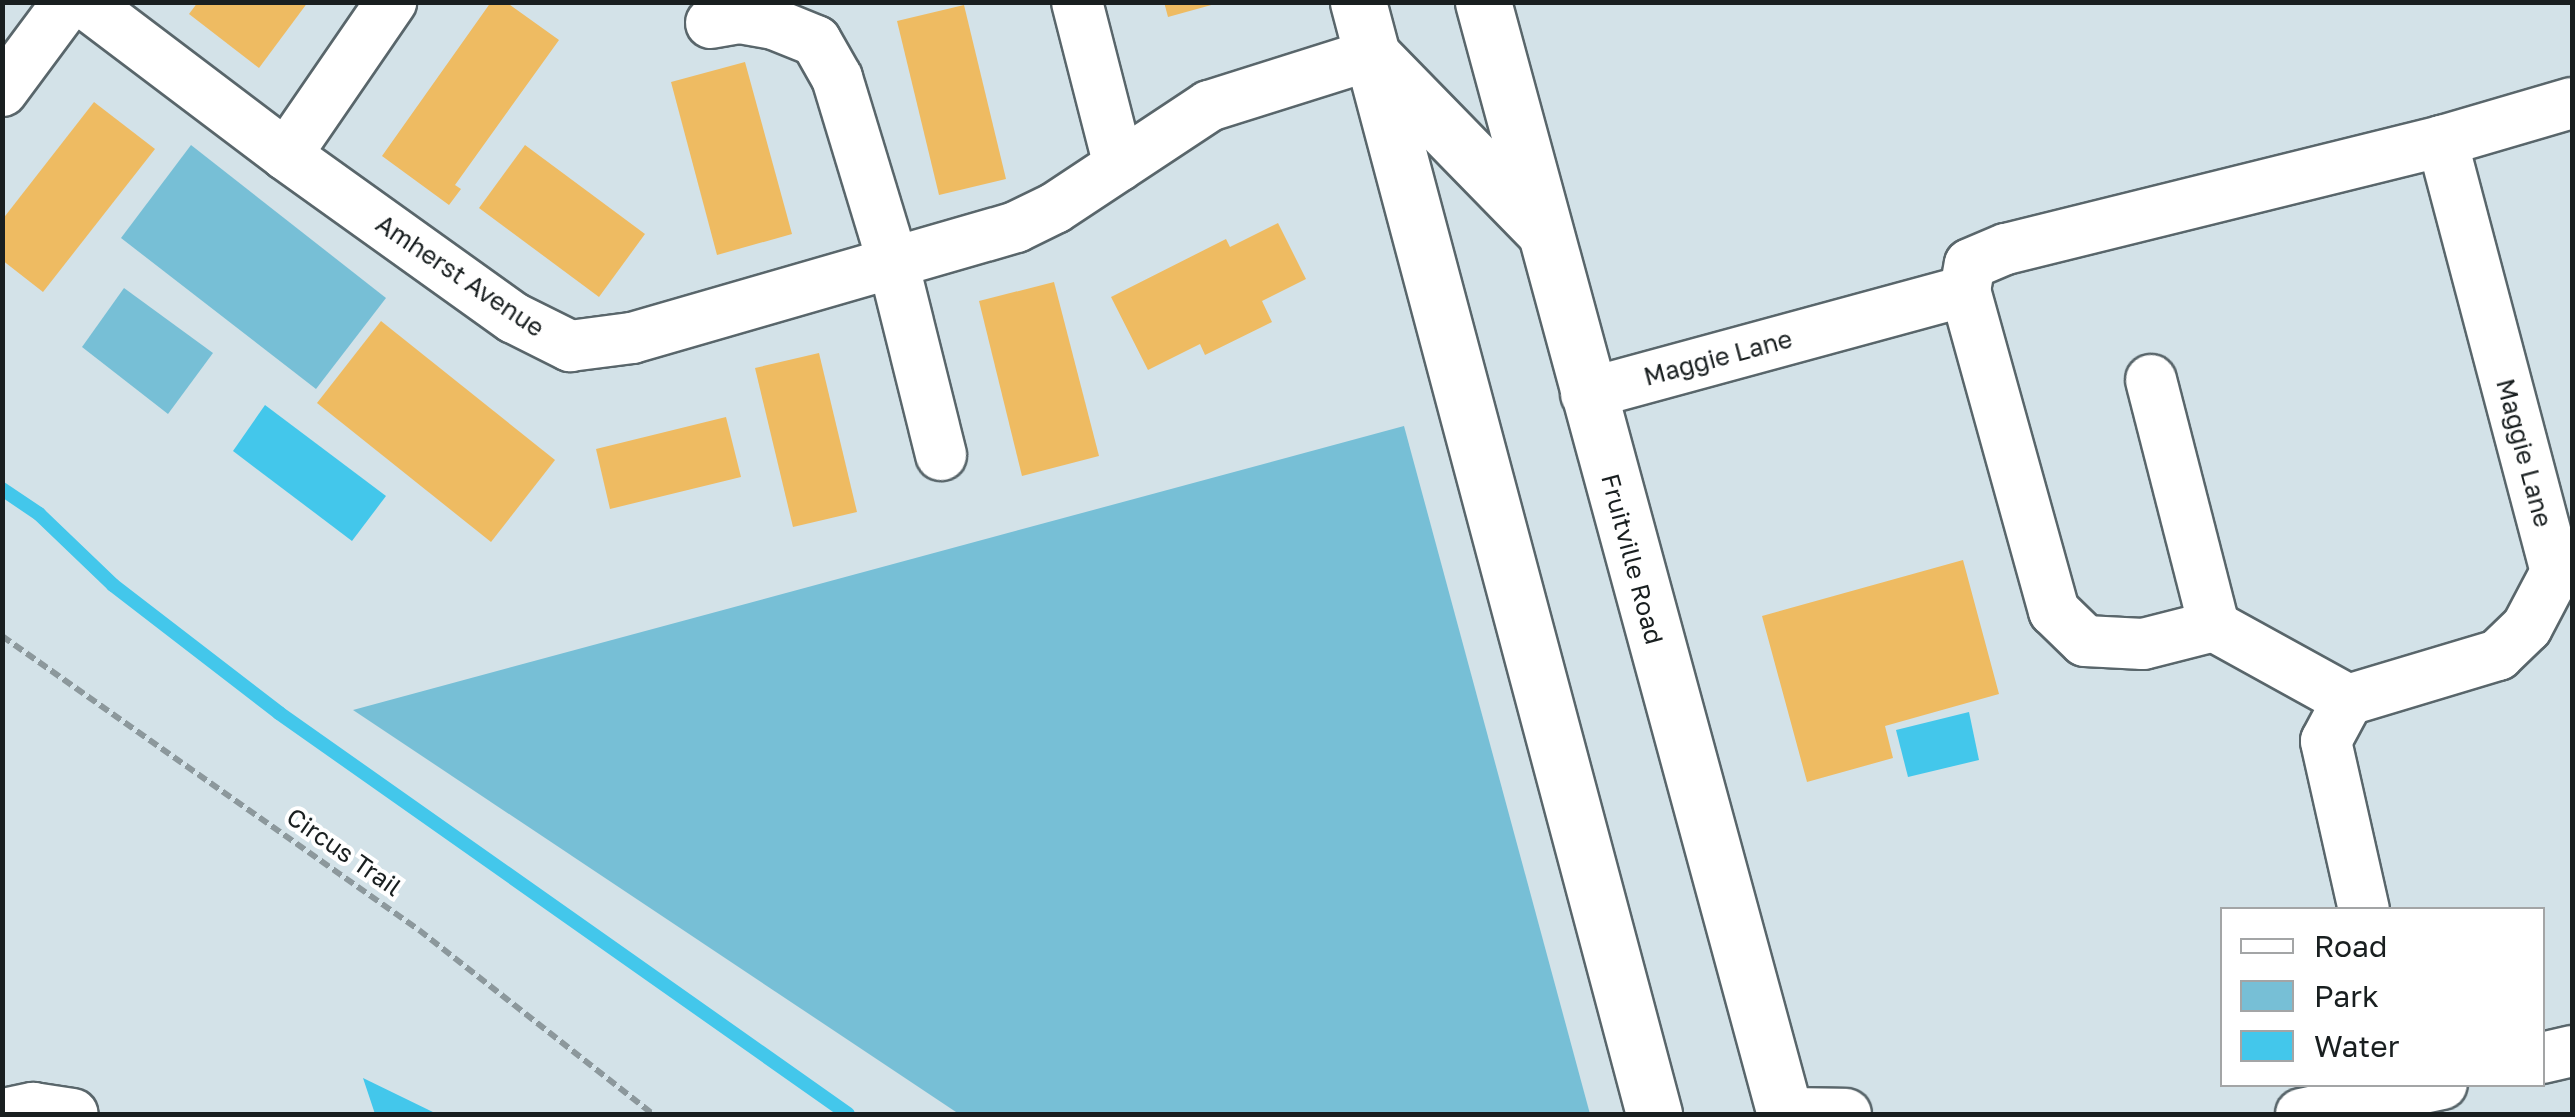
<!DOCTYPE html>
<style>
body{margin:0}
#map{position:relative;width:2575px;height:1117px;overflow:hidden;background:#d3e2e8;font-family:"Golos Text",sans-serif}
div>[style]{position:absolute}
.green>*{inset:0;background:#77bfd6}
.water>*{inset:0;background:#43c7eb}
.stream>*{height:14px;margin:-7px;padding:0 7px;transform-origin:7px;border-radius:7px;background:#43c7eb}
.building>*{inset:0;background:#eebb62}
.path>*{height:6px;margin-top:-3px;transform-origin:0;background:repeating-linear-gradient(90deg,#8c989c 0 10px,transparent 0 15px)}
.roads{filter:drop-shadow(2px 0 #59666b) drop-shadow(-2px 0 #59666b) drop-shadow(0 2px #59666b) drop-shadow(0 -2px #59666b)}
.minor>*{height:50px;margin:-25px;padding:0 25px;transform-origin:25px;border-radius:25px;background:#fff}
.major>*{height:55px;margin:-27.5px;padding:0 27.5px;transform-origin:27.5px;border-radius:27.5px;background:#fff}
span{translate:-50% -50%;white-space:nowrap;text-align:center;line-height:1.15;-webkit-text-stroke:8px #fff;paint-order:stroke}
.street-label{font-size:25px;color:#191f20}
.frame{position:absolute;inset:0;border:5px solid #191f20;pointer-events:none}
.legend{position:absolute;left:2220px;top:907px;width:325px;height:180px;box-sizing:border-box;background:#fff;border:2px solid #a3a5a6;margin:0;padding:12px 18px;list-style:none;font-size:30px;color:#191f20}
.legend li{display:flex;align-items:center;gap:20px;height:50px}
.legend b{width:50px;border:2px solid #a3a5a6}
</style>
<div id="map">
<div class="green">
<i style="clip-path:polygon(191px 145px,386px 298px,316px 389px,121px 238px)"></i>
<i style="clip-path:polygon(124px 288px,213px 353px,168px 414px,82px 347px)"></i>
<i style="clip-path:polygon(1404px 426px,1590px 1114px,959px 1114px,353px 710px)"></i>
</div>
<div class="water">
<i style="clip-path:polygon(265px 405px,386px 496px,352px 541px,233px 451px)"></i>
<i style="clip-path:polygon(1969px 712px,1979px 760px,1908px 777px,1896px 730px)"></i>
<i style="clip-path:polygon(363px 1078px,437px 1114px,375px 1114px)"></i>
</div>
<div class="stream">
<i style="left:2px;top:489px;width:45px;rotate:34deg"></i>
<i style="left:39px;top:514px;width:103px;rotate:43.8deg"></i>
<i style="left:113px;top:585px;width:210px;rotate:37.6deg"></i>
<i style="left:279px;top:713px;width:696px;rotate:35.17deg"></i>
</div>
<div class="building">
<i style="clip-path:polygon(198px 2px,308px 2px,259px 68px,189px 14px)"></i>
<i style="clip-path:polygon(491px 2px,506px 2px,559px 40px,455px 185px,461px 189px,449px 205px,382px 156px)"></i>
<i style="clip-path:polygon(1164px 2px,1215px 2px,1215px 4px,1168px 17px)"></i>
<i style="clip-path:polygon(964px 5px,1006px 179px,939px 195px,897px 21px)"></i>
<i style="clip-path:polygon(745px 62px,792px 234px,717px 255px,671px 82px)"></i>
<i style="clip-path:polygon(94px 102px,155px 149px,43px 292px,2px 260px,2px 220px)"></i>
<i style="clip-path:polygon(525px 145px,645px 234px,599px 297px,479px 208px)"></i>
<i style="clip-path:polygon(1278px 223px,1306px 279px,1262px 301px,1272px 322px,1205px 355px,1200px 344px,1148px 370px,1111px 297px,1226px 239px,1230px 247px)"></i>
<i style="clip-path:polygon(1054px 282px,1099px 456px,1022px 476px,979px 301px)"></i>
<i style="clip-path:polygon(381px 321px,555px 460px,491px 542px,317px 403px)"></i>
<i style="clip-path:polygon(819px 353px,857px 512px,793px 527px,755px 368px)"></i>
<i style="clip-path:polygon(726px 417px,741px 477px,610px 509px,596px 449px)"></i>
<i style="clip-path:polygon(1963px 560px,1999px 694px,1885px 726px,1893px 758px,1807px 782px,1762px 616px)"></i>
</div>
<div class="path">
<i style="left:2px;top:636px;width:510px;rotate:35.19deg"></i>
<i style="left:419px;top:930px;width:298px;rotate:38.2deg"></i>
</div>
<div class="roads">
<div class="minor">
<i style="left:84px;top:2px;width:253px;rotate:37.1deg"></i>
<i style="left:286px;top:155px;width:280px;rotate:35.6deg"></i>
<i style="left:514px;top:318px;width:63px;rotate:26.6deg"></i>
<i style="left:570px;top:346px;width:63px;rotate:-7.4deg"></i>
<i style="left:632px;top:338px;width:400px;rotate:-16.1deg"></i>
<i style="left:1016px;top:227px;width:43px;rotate:-26deg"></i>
<i style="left:1055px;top:208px;width:185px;rotate:-33.5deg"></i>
<i style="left:1209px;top:106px;width:170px;rotate:-17.5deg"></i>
<i style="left:1077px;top:2px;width:169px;rotate:75.6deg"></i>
<i style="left:711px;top:23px;width:28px;rotate:-10deg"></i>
<i style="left:739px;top:18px;width:36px;rotate:10deg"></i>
<i style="left:774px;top:24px;width:45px;rotate:22deg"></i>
<i style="left:816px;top:41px;width:43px;rotate:60.4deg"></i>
<i style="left:837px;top:78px;width:192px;rotate:73.1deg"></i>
<i style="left:893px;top:262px;width:199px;rotate:76deg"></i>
<i style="left:2px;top:91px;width:111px;rotate:-53.4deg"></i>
<i style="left:286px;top:155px;width:186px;rotate:-55.5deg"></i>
<i style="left:2151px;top:380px;width:254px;rotate:75.6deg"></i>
<i style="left:1586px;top:394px;width:393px;rotate:-15.2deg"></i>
<i style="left:2348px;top:700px;width:153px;rotate:-151.1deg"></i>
<i style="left:2214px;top:626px;width:73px;rotate:165.8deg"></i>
<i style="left:2143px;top:644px;width:58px;rotate:-177deg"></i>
<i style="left:2085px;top:641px;width:43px;rotate:-135.9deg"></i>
<i style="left:2054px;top:611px;width:332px;rotate:-105.5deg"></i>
<i style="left:1965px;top:291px;width:27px;rotate:-80deg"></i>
<i style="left:1970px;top:264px;width:39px;rotate:-23deg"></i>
<i style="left:2006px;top:249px;width:449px;rotate:-13.9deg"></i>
<i style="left:2442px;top:141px;width:135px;rotate:-16.3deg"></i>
<i style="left:2364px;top:910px;width:173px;rotate:-102.7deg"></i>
<i style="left:2326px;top:741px;width:47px;rotate:-61.8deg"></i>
<i style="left:2348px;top:700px;width:157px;rotate:-16.7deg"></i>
<i style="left:2498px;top:655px;width:40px;rotate:-44deg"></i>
<i style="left:2527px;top:627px;width:62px;rotate:-62.2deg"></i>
<i style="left:2556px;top:572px;width:446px;rotate:-104.8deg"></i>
<i style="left:2542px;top:1058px;width:31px;rotate:-13deg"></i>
<i style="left:1784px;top:1113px;width:62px;rotate:0.9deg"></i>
<i style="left:4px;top:1114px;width:30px;rotate:-12deg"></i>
<i style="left:33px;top:1108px;width:40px;rotate:8.5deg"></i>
<i style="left:2301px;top:1114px;width:144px;rotate:-12deg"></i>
</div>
<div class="major">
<i style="left:1358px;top:2px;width:1151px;rotate:75.09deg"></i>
<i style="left:1483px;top:2px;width:1152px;rotate:74.81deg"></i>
<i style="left:1374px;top:57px;width:239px;rotate:45.7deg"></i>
</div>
</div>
<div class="street-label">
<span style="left:460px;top:276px;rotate:34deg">Amherst Avenue</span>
<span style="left:1718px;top:358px;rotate:-15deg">Maggie Lane</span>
<span style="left:2524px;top:453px;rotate:75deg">Maggie Lane</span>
<span style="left:1632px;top:559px;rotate:75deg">Fruitville Road</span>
<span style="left:344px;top:852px;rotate:35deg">Circus Trail</span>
</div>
<div class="frame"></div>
<ul class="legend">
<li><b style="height:12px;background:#fff"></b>Road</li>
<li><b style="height:28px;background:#77bfd6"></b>Park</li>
<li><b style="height:28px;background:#43c7eb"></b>Water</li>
</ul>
</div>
